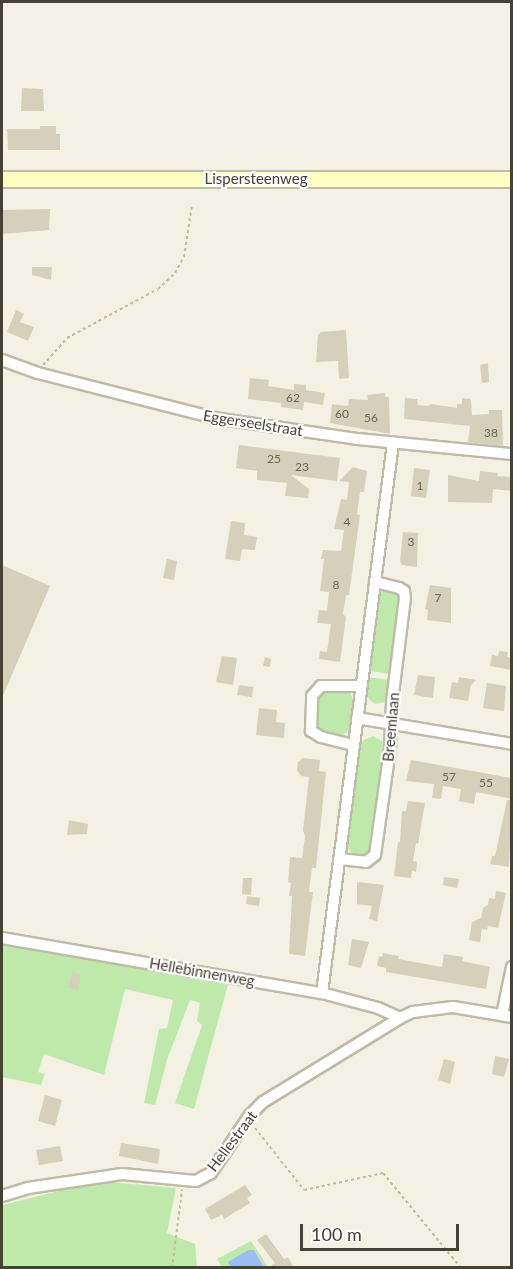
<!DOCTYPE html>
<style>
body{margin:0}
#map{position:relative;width:513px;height:1269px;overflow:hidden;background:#f3f1e4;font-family:Lato,sans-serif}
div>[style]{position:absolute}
.green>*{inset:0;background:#bfe9aa}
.water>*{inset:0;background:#9cbdf3}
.building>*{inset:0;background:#d5d0b9}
.path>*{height:2px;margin-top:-1px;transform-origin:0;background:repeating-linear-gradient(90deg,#c1bb96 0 3px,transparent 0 6px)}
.roads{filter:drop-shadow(2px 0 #bebba6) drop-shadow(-2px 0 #bebba6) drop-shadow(0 2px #bebba6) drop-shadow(0 -2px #bebba6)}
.street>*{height:10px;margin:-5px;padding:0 5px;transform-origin:5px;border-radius:5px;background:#fff}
.secondary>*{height:15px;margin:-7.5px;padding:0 7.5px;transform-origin:7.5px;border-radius:7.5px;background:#fffdc1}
span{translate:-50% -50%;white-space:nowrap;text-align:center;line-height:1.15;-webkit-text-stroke:4.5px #fff;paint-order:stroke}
.number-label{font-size:12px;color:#696654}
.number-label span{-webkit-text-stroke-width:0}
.street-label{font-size:15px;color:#454233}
.frame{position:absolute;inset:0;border:3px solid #454233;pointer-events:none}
.scale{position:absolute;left:300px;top:1224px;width:159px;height:27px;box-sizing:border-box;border:3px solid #454233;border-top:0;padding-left:8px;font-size:18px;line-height:21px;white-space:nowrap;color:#454233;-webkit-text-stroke:4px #fff;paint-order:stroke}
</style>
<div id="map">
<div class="green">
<i style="clip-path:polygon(384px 591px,395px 593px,398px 598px,389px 674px,370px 671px,379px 594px)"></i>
<i style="clip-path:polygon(368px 677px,389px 680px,385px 702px,375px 704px,369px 699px,366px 692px)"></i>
<i style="clip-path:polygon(327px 689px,350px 692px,354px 702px,350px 730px,341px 736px,320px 730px,315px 720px,319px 695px)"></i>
<i style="clip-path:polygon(373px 736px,382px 741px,385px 750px,372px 846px,366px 854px,357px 856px,352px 854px,347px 847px,359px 746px,364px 740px)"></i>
<i style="clip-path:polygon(2px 944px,228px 984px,194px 1109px,175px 1103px,202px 1025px,197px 1021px,200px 1003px,190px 1000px,167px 1060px,155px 1105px,144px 1103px,159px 1029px,167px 1028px,173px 1000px,125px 989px,104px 1075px,44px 1054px,38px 1072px,45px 1074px,41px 1085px,2px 1077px)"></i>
<i style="clip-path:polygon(99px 1181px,176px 1188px,167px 1233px,195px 1244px,197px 1267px,2px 1268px,2px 1205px)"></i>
<i style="clip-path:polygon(251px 1241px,268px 1267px,264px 1267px,257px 1255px,229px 1263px,231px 1267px,222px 1267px,217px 1259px)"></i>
</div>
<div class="water">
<i style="clip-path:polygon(248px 1250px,254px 1250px,264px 1267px,231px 1267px,228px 1262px)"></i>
</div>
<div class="building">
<i style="clip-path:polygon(22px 88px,43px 89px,44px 111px,21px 111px)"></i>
<i style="clip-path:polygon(40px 126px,56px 126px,56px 134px,60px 134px,60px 150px,8px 150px,7px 129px,40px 129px)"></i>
<i style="clip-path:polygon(50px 209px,49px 230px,2px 234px,2px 210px)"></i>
<i style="clip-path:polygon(32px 267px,52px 267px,51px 280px,32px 275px)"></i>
<i style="clip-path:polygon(16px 310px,24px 314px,20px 322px,34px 327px,28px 341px,7px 332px)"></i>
<i style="clip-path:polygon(346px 330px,349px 378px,339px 379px,338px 361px,316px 362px,318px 335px,321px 332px)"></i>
<i style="clip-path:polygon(488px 363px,489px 382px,482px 383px,480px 365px)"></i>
<i style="clip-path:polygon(250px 378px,269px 380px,268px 386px,294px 390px,294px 384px,306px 385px,306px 390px,325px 393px,323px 405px,304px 402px,303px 410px,281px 407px,281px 403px,248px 399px)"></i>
<i style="clip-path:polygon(385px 393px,385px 397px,389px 397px,390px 434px,330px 423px,332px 404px,348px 406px,349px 399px,368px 400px,367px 395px)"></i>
<i style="clip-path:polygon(405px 398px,417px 399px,418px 405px,428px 406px,431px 404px,457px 408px,457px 404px,462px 404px,462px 398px,471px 399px,472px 415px,489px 414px,489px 410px,502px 410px,503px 446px,468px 442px,470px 426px,404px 419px)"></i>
<i style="clip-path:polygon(239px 445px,340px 458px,337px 481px,291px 475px,309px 489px,308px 498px,285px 496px,287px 483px,257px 480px,257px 471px,236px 468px)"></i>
<i style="clip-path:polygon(353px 467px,367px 471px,364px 492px,360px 492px,357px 514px,360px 515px,349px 595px,346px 595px,343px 614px,346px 617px,340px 662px,319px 659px,320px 651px,327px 652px,331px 624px,317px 623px,319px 610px,327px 611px,329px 592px,320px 591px,324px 559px,321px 559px,323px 550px,341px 551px,344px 530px,334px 529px,341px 499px,347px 500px,349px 482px,339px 481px)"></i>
<i style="clip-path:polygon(414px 468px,430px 470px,426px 498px,411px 496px)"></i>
<i style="clip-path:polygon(480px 471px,498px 473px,497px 476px,512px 477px,512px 491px,493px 489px,492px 503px,448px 502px,448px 475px,479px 481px)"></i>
<i style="clip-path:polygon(231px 521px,245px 523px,244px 535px,257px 537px,255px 550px,242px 549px,240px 561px,225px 559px)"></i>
<i style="clip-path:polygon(403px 532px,418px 533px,417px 567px,402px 565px,400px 561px)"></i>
<i style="clip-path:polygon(167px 559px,177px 561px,174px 580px,163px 578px)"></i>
<i style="clip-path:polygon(2px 565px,50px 586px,2px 698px)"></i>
<i style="clip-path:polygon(430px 585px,451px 588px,451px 623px,427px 620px,428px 610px,425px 609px)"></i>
<i style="clip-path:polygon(499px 651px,508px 652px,507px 657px,512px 658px,512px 670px,490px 666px,492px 655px,498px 656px)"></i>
<i style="clip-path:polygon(222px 656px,237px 658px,233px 685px,216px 682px)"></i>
<i style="clip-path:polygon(265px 657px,271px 659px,270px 667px,263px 666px)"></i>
<i style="clip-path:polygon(418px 675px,435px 677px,433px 698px,414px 695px)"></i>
<i style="clip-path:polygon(459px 677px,476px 680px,471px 685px,468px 701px,449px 698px,452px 682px,458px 683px)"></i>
<i style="clip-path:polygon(487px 683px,506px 686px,504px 711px,483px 708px)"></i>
<i style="clip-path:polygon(239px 685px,253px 687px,252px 697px,237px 695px)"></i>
<i style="clip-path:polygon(259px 708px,277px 710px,276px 722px,285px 723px,284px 738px,256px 735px)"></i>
<i style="clip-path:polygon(303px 758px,320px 760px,319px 771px,326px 772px,316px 868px,312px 868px,309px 892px,313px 892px,305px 956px,289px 954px,292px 896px,289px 896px,291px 883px,288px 882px,290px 857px,302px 858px,305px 837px,303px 830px,309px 777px,301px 776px,297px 770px,298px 762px)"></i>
<i style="clip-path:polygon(411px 760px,512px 778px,512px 799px,476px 792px,474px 804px,459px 801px,461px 789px,443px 786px,441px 799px,432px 798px,434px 784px,406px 781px)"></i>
<i style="clip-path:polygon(507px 800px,512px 800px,509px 867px,490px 864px,492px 856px,495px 856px)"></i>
<i style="clip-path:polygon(408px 801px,425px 803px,418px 844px,416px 843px,413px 861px,417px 862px,416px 872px,412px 871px,411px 878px,394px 876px,398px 842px,400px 842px,402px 811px,406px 811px)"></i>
<i style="clip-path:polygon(69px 820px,88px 824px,87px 834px,67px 835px)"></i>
<i style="clip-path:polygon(444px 877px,459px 879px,457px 888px,443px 885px)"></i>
<i style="clip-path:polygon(243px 878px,252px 878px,251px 895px,242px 894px)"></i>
<i style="clip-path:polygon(357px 882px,384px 885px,377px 921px,369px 919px,372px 906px,357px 904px)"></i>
<i style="clip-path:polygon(496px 891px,506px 893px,498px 928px,488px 926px,487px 930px,482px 929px,480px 942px,469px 940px,472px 922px,481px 918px,483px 908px,488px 905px,489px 898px,495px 899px)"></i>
<i style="clip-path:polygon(247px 896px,260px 898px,259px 906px,246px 904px)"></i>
<i style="clip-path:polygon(352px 939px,369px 942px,361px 968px,348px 965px)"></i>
<i style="clip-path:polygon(383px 953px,399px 956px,398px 959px,442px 967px,444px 954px,463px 957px,462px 961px,490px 967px,486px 989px,386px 972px,386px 968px,377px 966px,379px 956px,382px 957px)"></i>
<i style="clip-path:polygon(72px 972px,81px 974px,78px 990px,68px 988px)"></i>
<i style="clip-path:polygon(495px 1056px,509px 1059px,504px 1077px,492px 1074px)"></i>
<i style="clip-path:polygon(444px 1059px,455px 1062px,450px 1084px,438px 1080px)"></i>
<i style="clip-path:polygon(45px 1095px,62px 1100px,55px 1126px,38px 1121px)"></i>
<i style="clip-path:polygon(121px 1143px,160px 1149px,158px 1164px,119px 1156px)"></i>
<i style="clip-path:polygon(60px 1146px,63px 1161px,39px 1165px,36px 1150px)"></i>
<i style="clip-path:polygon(245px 1185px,252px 1195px,247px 1198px,250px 1203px,224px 1219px,222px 1215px,211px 1220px,205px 1209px)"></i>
<i style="clip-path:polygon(266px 1234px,284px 1259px,288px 1257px,294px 1268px,268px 1268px,275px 1263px,257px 1240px)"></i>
</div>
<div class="path">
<i style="left:43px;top:365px;width:36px;rotate:-48deg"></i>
<i style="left:67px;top:338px;width:103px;rotate:-28.3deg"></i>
<i style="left:158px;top:289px;width:23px;rotate:-43deg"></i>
<i style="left:175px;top:273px;width:18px;rotate:-61deg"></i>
<i style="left:184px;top:257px;width:53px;rotate:-81.3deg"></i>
<i style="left:255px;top:1128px;width:79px;rotate:51.7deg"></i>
<i style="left:304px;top:1190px;width:81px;rotate:-12.1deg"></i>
<i style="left:383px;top:1173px;width:123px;rotate:50.6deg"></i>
<i style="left:172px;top:1268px;width:79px;rotate:-82.7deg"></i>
</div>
<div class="roads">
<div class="street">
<i style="left:2px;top:360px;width:38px;rotate:20deg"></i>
<i style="left:38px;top:373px;width:182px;rotate:14.3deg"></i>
<i style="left:214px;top:418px;width:146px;rotate:8.3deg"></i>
<i style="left:358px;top:439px;width:155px;rotate:5.6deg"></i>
<i style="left:357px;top:718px;width:157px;rotate:9.5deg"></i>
<i style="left:353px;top:745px;width:33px;rotate:-166deg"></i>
<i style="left:321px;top:737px;width:12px;rotate:-149deg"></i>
<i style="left:311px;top:731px;width:35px;rotate:-88deg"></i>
<i style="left:312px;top:696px;width:13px;rotate:-48deg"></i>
<i style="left:321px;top:686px;width:40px"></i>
<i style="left:339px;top:859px;width:27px;rotate:6deg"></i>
<i style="left:366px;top:862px;width:11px;rotate:-38deg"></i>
<i style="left:375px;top:855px;width:106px;rotate:-81.9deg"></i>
<i style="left:390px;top:750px;width:48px;rotate:-87.6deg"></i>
<i style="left:392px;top:702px;width:105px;rotate:-82.9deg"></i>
<i style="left:405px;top:598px;width:7px;rotate:-98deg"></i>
<i style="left:404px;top:591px;width:6px;rotate:-149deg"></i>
<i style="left:399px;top:588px;width:25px;rotate:-166deg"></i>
<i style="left:2px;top:938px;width:325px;rotate:9.8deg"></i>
<i style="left:322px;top:993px;width:58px;rotate:15deg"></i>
<i style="left:378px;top:1008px;width:24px;rotate:24deg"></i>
<i style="left:322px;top:993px;width:555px;rotate:-82.64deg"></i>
<i style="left:502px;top:1015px;width:49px;rotate:-78.2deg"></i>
<i style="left:2px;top:1196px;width:27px;rotate:-17deg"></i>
<i style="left:28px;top:1188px;width:95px;rotate:-8.5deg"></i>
<i style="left:122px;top:1174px;width:74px;rotate:5.4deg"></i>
<i style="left:196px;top:1181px;width:17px;rotate:-28deg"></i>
<i style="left:211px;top:1173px;width:70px;rotate:-56.1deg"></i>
<i style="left:250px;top:1115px;width:18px;rotate:-45deg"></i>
<i style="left:263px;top:1102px;width:161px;rotate:-31.5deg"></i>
<i style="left:400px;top:1018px;width:14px;rotate:-25deg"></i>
<i style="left:413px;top:1012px;width:40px;rotate:-7.1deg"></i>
<i style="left:453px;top:1007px;width:60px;rotate:9.6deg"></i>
</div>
<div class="secondary">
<i style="left:2px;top:179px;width:510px"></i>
</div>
</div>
<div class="number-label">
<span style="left:293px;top:398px">62</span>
<span style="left:342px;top:414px">60</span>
<span style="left:371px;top:418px">56</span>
<span style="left:491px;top:433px">38</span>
<span style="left:274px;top:459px">25</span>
<span style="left:302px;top:467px">23</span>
<span style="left:420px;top:486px">1</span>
<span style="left:347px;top:522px">4</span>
<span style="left:411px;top:542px">3</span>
<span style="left:336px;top:585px">8</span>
<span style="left:438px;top:598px">7</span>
<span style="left:449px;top:777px">57</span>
<span style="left:486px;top:783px">55</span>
</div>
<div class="street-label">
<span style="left:256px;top:179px">Lispersteenweg</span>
<span style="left:253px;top:423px;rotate:9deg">Eggerseelstraat</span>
<span style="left:391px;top:727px;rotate:-85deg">Breemlaan</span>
<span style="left:202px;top:972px;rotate:10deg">Hellebinnenweg</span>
<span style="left:232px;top:1141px;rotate:-53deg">Hellestraat</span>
</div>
<div class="frame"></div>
<div class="scale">100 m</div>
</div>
